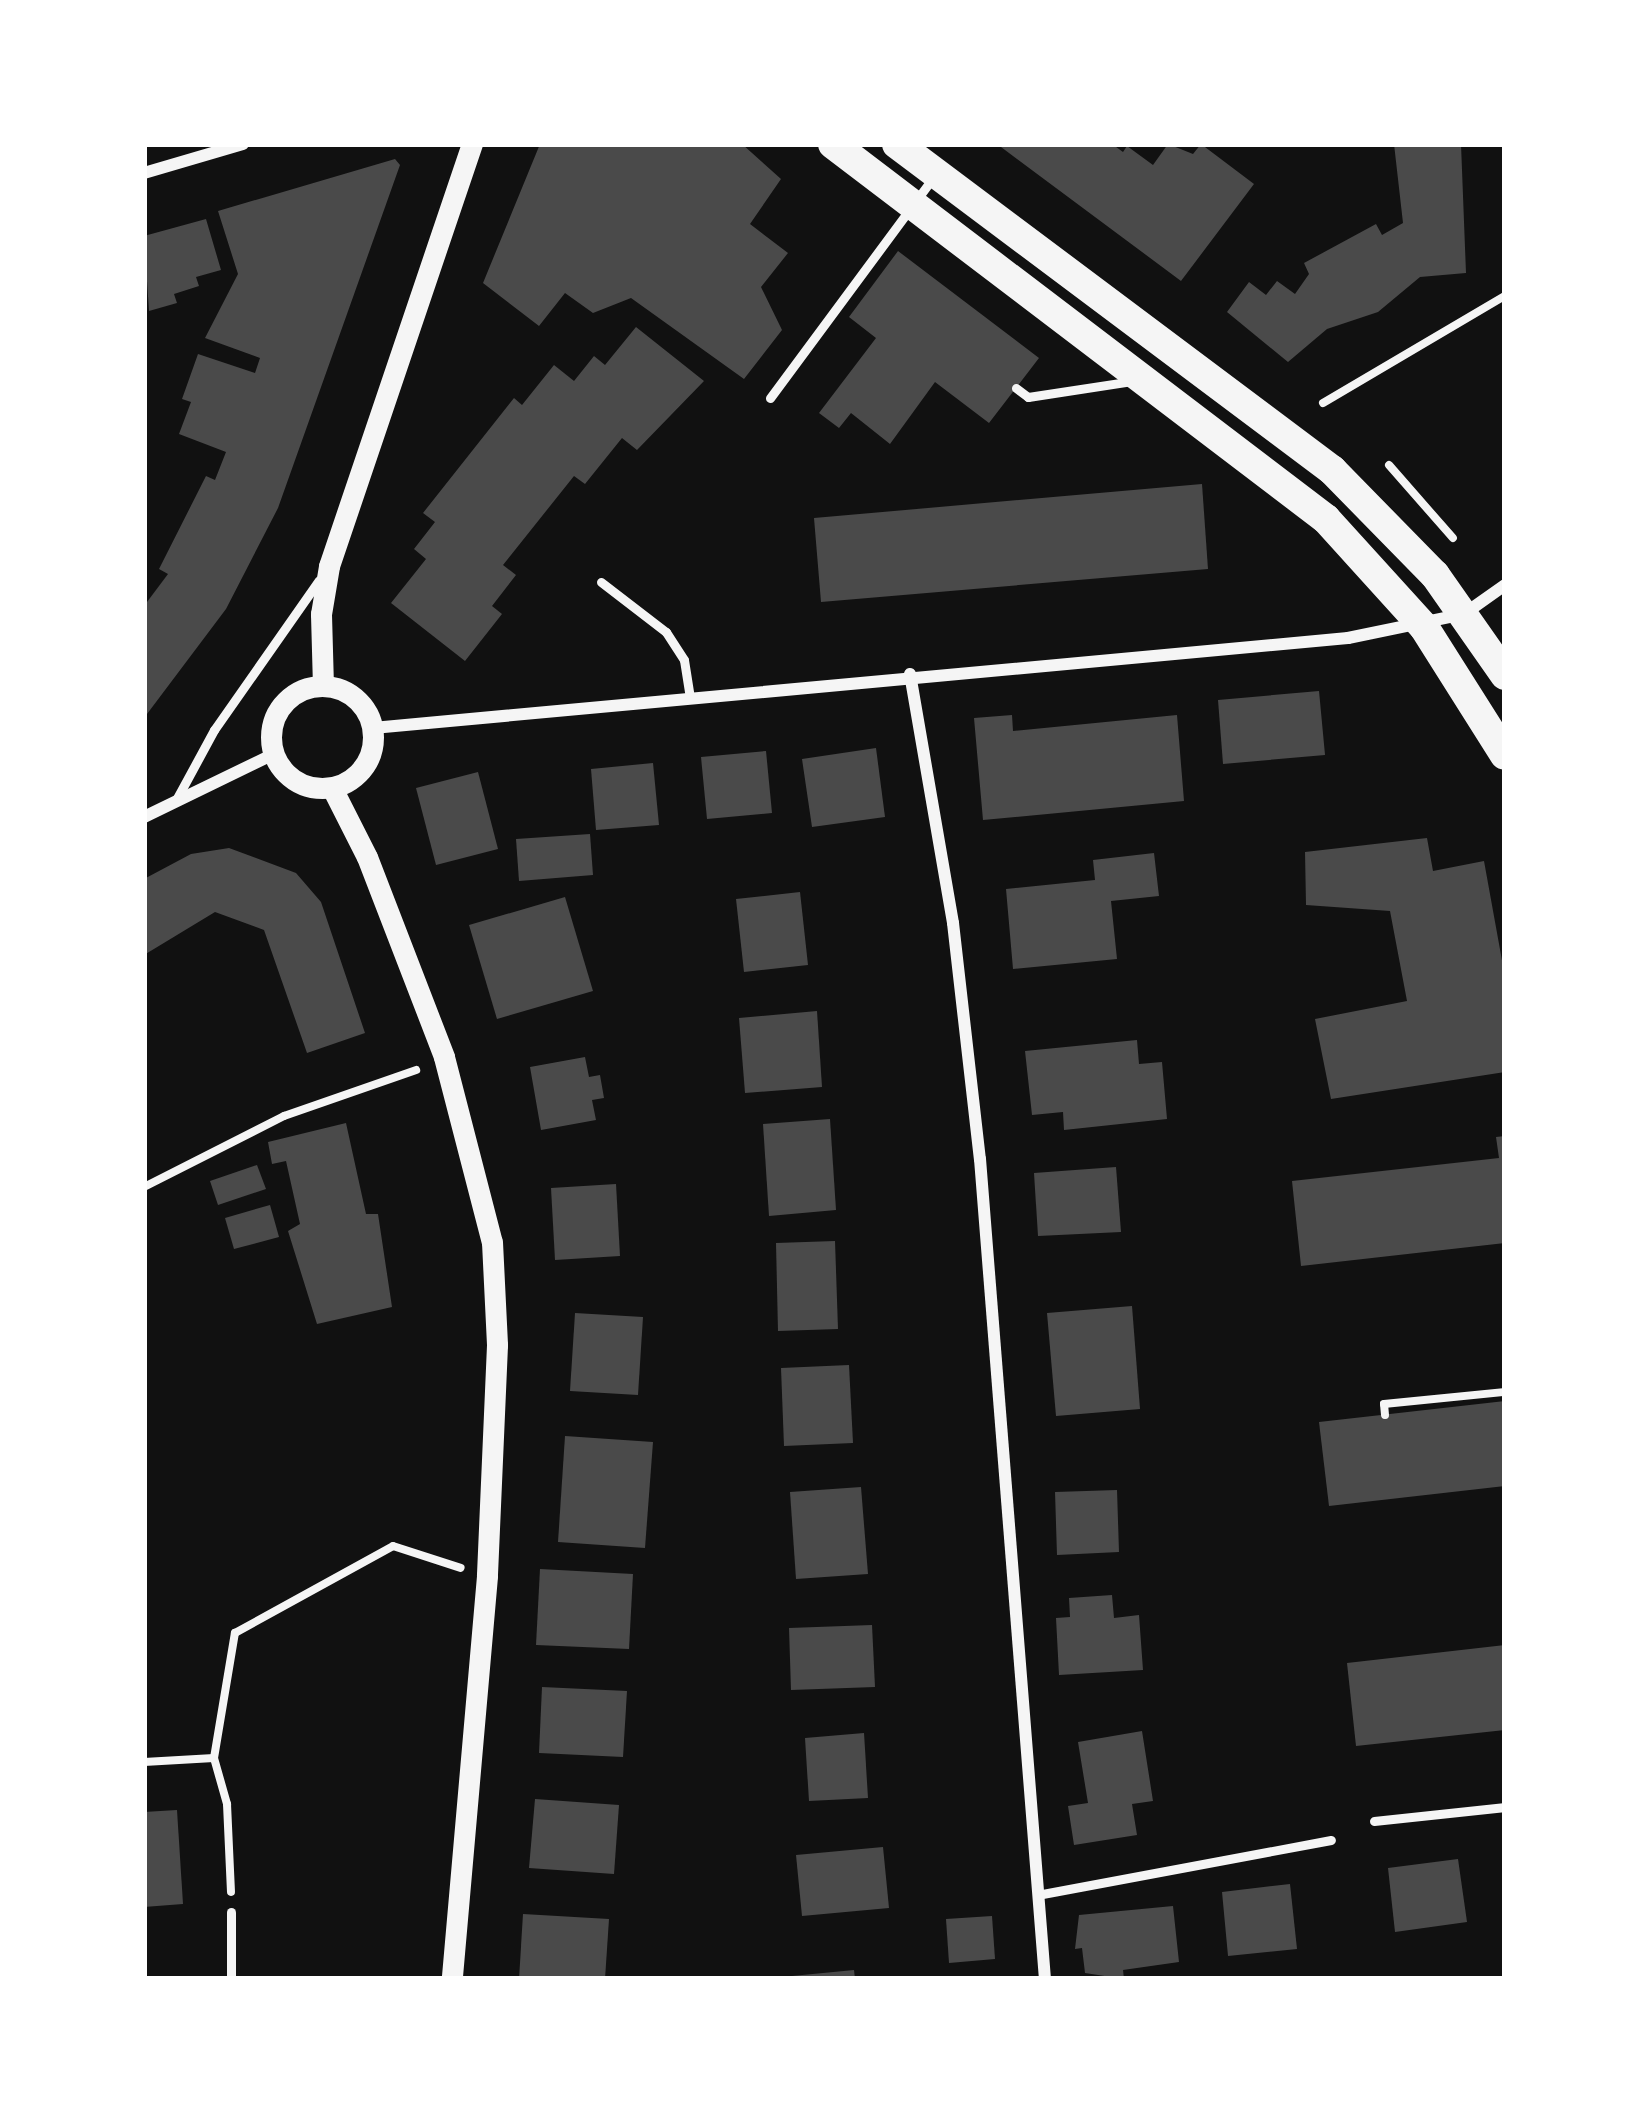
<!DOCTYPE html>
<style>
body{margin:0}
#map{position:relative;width:1649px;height:2123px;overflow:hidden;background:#111;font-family:"Fira Sans",sans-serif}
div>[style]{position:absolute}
.building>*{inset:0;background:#4a4a4a}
.path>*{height:8px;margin:-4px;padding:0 4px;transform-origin:4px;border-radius:4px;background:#f5f5f5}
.service>*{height:9px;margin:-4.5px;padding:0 4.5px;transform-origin:4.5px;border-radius:4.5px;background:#f5f5f5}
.minor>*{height:12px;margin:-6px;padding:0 6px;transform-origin:6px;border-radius:6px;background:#f5f5f5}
.tertiary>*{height:21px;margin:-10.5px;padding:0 10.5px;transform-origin:10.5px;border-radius:10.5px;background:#f5f5f5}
.tertiary>.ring{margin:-10.5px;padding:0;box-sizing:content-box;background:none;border:21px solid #f5f5f5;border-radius:50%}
.primary>*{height:30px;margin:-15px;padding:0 15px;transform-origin:15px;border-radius:15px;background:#f5f5f5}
span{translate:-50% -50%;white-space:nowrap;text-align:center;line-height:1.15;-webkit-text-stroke:12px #fff;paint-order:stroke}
.frame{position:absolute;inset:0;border:147px solid #fff;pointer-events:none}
</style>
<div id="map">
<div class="building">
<i style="clip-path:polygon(540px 144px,742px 144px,781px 179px,750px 224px,788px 253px,761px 287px,782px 330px,744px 379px,631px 298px,593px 313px,565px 293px,539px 326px,483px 283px)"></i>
<i style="clip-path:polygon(997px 144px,1112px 144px,1123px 152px,1127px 146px,1153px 165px,1168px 144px,1193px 154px,1201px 144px,1254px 184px,1181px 281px)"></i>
<i style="clip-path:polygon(1394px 144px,1461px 144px,1466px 273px,1420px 277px,1378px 312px,1327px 329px,1288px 362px,1227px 312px,1249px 282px,1266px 295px,1277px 281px,1295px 294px,1309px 274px,1304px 263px,1376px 224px,1382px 235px,1403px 223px)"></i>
<i style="clip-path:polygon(395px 159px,400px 165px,278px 508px,226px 609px,144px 718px,144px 606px,168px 574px,159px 569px,206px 476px,215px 480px,226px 452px,179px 434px,191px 402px,182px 399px,198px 354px,255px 373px,260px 358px,205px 338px,238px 274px,218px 211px)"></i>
<i style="clip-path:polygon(206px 219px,221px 270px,196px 277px,199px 286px,174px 294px,177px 303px,149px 311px,144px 236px)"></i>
<i style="clip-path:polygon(898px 251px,1039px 358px,989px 423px,935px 382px,890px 444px,851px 413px,839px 428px,819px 413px,876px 338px,849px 317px)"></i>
<i style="clip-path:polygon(636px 327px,704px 381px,637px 450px,622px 438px,585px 484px,574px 476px,503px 565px,516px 575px,492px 606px,502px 614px,465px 661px,391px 603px,426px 559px,414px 549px,435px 522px,423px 513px,514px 398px,522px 405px,554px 365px,574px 381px,594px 356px,605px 365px)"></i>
<i style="clip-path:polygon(1202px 484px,1208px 569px,821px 602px,814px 518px)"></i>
<i style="clip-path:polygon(1319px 691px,1325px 755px,1223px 764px,1218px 700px)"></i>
<i style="clip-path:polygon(1012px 715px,1013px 731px,1177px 715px,1184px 801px,983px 820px,974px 718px)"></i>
<i style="clip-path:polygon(876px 748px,885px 817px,812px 827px,802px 759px)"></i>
<i style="clip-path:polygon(766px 751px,772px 813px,707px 819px,701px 757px)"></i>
<i style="clip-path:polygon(653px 763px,659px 825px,596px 830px,591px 769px)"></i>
<i style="clip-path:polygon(478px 772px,498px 849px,436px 865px,416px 788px)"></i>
<i style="clip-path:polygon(590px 834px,593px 875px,519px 881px,516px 839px)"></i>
<i style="clip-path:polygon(1427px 838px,1433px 871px,1484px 861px,1505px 977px,1505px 1072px,1331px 1099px,1315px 1019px,1407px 1001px,1390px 911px,1306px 905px,1305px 852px)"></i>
<i style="clip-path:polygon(229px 848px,296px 873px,321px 902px,365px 1033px,307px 1053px,264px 930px,215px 912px,144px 955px,144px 879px,191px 854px)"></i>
<i style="clip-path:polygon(1154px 853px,1159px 896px,1111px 901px,1117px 959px,1013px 969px,1006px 889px,1095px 880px,1093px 860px)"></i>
<i style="clip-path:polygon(800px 892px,808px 965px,744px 972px,736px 899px)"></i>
<i style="clip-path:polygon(565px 897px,593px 991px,497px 1019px,469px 925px)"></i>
<i style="clip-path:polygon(817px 1011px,822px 1087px,745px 1093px,739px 1018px)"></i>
<i style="clip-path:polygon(1137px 1040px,1139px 1064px,1162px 1062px,1167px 1119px,1064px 1130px,1063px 1112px,1032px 1115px,1025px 1051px)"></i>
<i style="clip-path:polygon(585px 1057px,589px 1077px,600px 1075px,604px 1098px,592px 1100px,596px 1120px,541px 1130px,530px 1067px)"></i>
<i style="clip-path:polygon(830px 1119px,836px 1210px,769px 1216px,763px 1124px)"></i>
<i style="clip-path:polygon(346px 1123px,366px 1214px,378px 1214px,392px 1307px,317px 1324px,288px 1231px,300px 1224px,286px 1161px,272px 1164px,268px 1142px)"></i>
<i style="clip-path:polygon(1505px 1136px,1505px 1243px,1301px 1266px,1292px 1181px,1499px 1158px,1496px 1137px)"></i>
<i style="clip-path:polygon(257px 1165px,266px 1189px,218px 1205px,210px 1181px)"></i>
<i style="clip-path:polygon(1116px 1167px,1121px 1232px,1038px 1236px,1034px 1173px)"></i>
<i style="clip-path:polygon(616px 1184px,620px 1256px,555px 1260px,551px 1188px)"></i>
<i style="clip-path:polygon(270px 1205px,279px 1237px,234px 1249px,225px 1218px)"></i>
<i style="clip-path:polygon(835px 1241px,838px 1329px,778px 1331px,776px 1243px)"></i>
<i style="clip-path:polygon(1132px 1306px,1140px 1409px,1056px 1416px,1047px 1313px)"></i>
<i style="clip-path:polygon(575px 1313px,643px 1317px,638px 1395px,570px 1391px)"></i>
<i style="clip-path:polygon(849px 1365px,853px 1443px,784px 1446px,781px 1368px)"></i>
<i style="clip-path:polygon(1505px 1401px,1505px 1486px,1329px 1506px,1319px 1422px)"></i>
<i style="clip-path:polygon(565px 1436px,653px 1442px,645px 1548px,558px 1542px)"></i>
<i style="clip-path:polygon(861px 1487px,868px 1574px,796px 1579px,790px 1492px)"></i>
<i style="clip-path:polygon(1117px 1490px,1119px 1552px,1057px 1555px,1055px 1492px)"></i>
<i style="clip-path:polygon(540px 1569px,633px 1574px,629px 1649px,536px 1645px)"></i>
<i style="clip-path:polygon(1112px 1595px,1114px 1618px,1139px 1615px,1143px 1670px,1059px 1675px,1056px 1618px,1070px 1617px,1069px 1598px)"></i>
<i style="clip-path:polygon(872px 1625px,875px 1687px,791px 1690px,789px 1628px)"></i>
<i style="clip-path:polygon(1505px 1645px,1505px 1730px,1356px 1746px,1347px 1663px)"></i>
<i style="clip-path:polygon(542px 1687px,627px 1691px,623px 1757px,539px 1753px)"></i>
<i style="clip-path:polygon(1142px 1731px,1153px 1801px,1132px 1804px,1137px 1835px,1074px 1845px,1068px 1806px,1088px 1803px,1078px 1742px)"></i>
<i style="clip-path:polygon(864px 1733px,868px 1798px,809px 1801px,805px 1738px)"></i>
<i style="clip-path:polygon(535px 1799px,619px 1805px,614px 1874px,529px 1868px)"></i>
<i style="clip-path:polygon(177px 1810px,183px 1904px,144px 1907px,144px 1812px)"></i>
<i style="clip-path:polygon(883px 1847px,889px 1908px,802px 1916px,796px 1855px)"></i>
<i style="clip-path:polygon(1458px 1859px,1467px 1922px,1395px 1932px,1388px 1868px)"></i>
<i style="clip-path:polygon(1290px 1884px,1297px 1949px,1228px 1956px,1222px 1892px)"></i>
<i style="clip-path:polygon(1173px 1906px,1179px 1962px,1123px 1970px,1124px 1979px,1085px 1973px,1082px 1948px,1075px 1949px,1079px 1915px)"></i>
<i style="clip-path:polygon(523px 1914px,609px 1919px,605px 1979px,519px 1979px)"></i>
<i style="clip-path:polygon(992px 1916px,995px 1959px,949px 1963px,946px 1919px)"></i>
<i style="clip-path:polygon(854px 1970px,855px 1979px,792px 1979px,792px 1976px)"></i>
</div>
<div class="path">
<i style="left:1323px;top:403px;width:211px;rotate:-30.5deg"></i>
<i style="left:1389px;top:465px;width:97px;rotate:48.8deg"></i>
<i style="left:144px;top:1187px;width:157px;rotate:-26.9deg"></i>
<i style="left:284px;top:1116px;width:140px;rotate:-19.2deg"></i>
<i style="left:1385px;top:1415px;width:11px;rotate:-95deg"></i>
<i style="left:1384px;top:1404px;width:122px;rotate:-5.7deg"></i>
<i style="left:214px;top:1758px;width:48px;rotate:74.2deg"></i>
<i style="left:227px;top:1804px;width:88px;rotate:87.4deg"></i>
<i style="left:144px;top:1762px;width:70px;rotate:-3.3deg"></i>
<i style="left:214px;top:1758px;width:127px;rotate:-80.5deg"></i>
<i style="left:235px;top:1633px;width:180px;rotate:-28.8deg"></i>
<i style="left:393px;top:1546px;width:71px;rotate:17.9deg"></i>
</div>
<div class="service">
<i style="left:1016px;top:388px;width:15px;rotate:37deg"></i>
<i style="left:1028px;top:397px;width:105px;rotate:-8.7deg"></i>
<i style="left:770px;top:398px;width:276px;rotate:-53.5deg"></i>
<i style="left:601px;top:582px;width:82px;rotate:37.6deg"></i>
<i style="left:666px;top:632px;width:33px;rotate:57deg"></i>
<i style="left:684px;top:660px;width:39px;rotate:81deg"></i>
<i style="left:176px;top:800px;width:80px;rotate:-61.5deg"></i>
<i style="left:214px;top:730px;width:183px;rotate:-55deg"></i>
<i style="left:1374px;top:1821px;width:132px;rotate:-6.1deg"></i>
<i style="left:1037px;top:1895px;width:299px;rotate:-10.6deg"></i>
<i style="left:231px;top:1912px;width:67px;rotate:90deg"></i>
</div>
<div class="minor">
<i style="left:144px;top:173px;width:103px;rotate:-16.3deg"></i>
<i style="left:910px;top:674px;width:253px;rotate:80.2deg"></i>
<i style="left:953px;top:923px;width:238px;rotate:83.5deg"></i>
<i style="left:980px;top:1159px;width:823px;rotate:85.47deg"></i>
<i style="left:373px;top:728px;width:979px;rotate:-5.27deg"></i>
<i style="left:1348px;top:638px;width:118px;rotate:-11.7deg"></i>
<i style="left:1464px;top:614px;width:50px;rotate:-35.3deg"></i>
<i style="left:144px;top:817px;width:144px;rotate:-25.9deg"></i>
</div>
<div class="tertiary">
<i style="left:323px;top:686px;width:72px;rotate:-91.6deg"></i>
<i style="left:321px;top:614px;width:49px;rotate:-80.5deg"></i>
<i style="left:329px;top:566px;width:446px;rotate:-71.3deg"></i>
<i class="ring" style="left:271px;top:686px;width:81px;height:81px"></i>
<i style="left:332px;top:788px;width:77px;rotate:63.1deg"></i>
<i style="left:367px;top:857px;width:214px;rotate:68.9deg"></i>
<i style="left:444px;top:1057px;width:191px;rotate:75.5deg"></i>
<i style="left:492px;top:1242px;width:103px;rotate:87.2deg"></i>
<i style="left:497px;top:1345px;width:231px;rotate:92.5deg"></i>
<i style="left:487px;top:1576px;width:405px;rotate:95deg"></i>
</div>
<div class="primary">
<i style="left:833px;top:144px;width:619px;rotate:37.26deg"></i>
<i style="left:1326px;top:519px;width:146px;rotate:47.8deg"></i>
<i style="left:1424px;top:627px;width:151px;rotate:57.7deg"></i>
<i style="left:897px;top:144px;width:544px;rotate:36.85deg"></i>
<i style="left:1332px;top:470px;width:147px;rotate:45.6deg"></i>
<i style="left:1435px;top:575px;width:122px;rotate:55deg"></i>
</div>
<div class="frame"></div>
</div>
